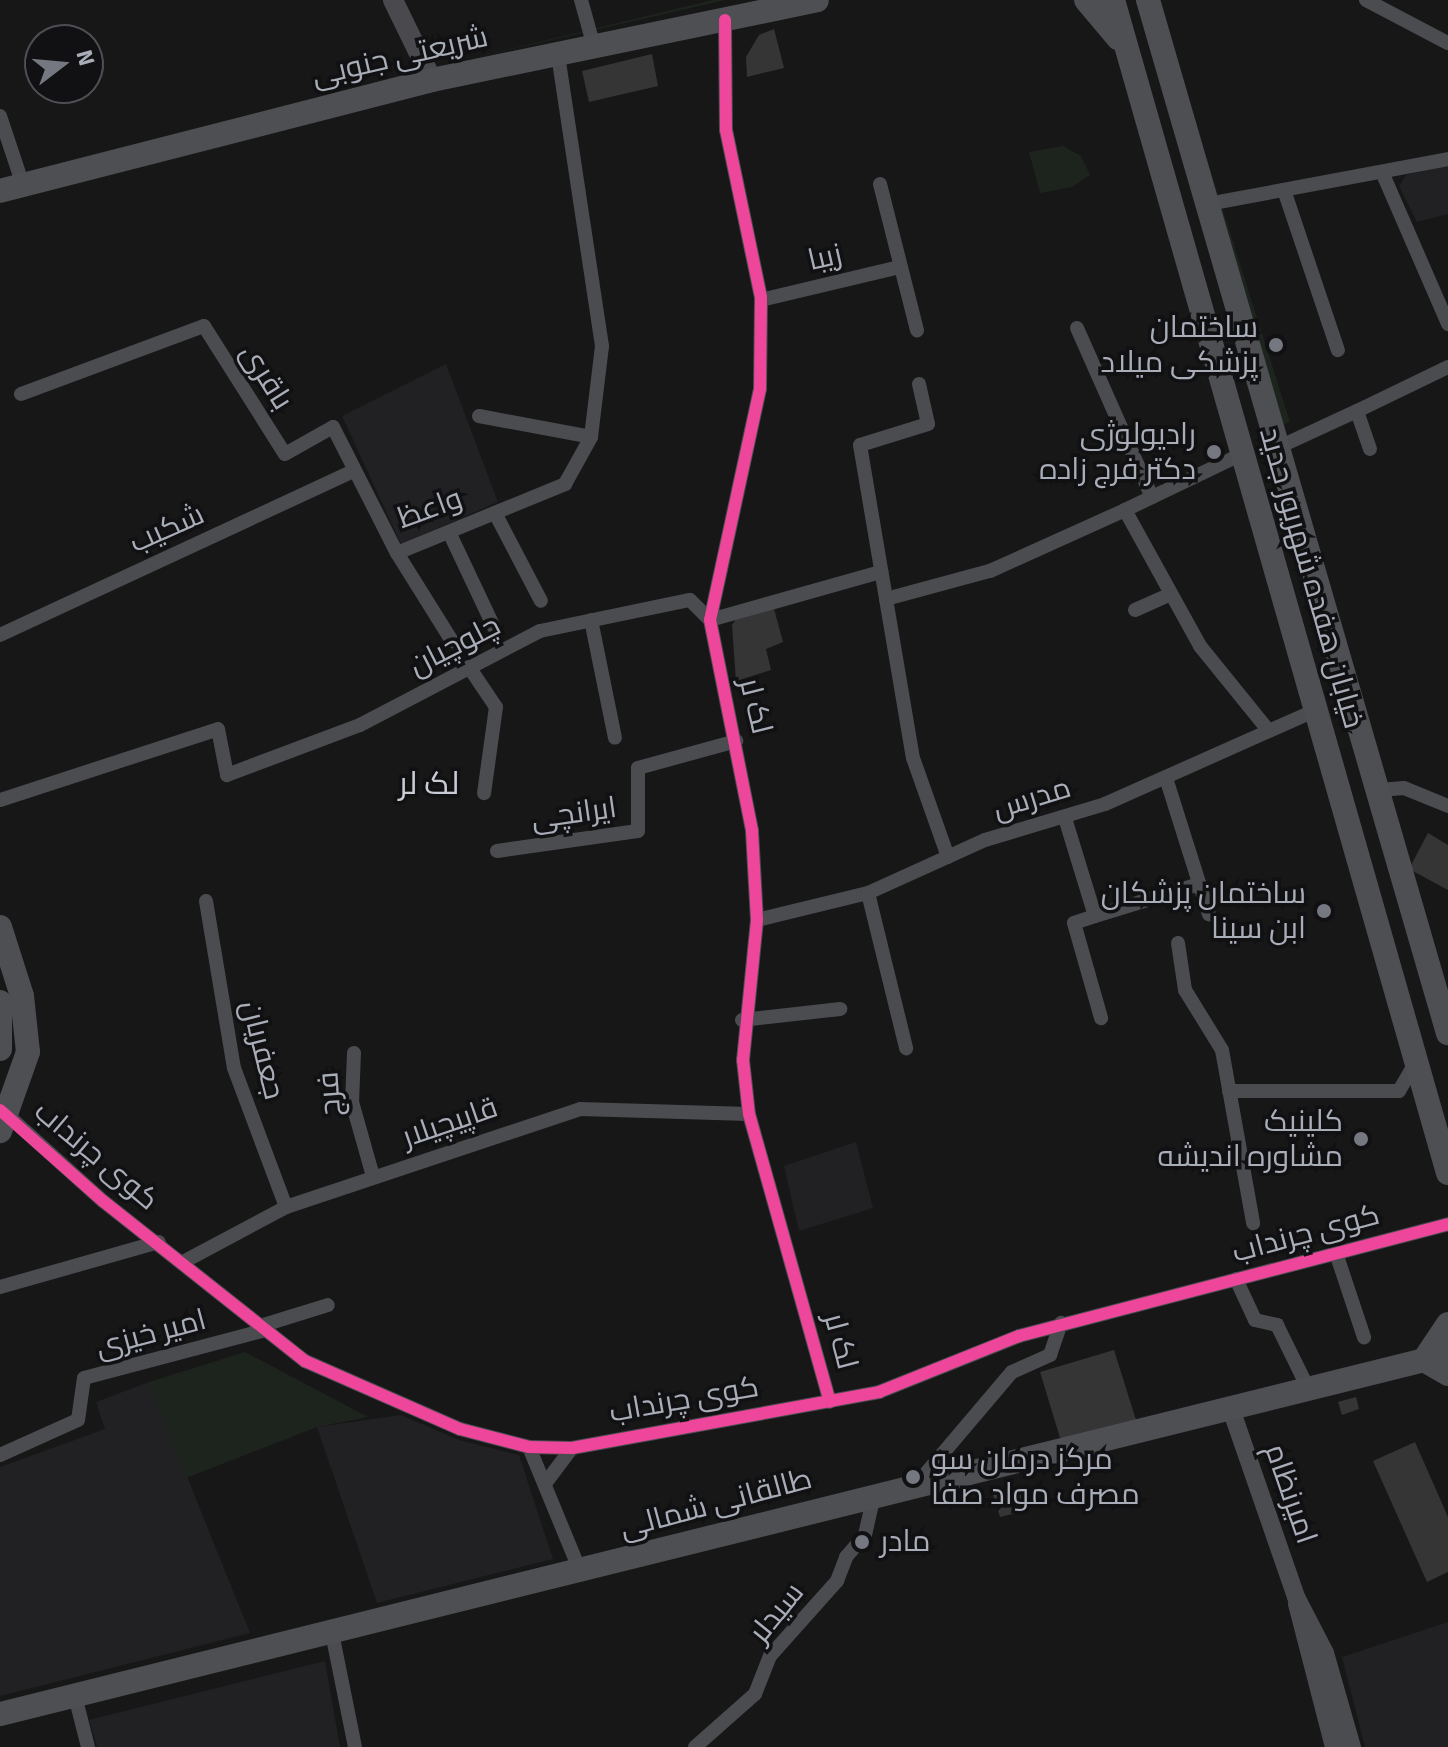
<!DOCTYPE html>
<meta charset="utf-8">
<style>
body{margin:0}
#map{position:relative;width:1448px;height:1747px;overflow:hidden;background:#171717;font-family:Signika,Cairo,sans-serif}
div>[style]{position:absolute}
.built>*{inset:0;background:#212123}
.green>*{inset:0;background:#1d241e}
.building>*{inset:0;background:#353536}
.minor>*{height:14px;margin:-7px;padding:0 7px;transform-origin:7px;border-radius:7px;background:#4b4c50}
.tertiary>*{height:18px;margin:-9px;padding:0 9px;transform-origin:9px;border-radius:9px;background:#4b4c50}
.secondary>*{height:20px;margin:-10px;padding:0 10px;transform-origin:10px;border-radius:10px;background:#4a4a4e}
.primary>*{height:24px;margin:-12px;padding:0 12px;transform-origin:12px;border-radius:12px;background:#4d4f52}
.cycleway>*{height:12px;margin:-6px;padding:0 6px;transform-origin:6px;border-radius:6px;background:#ed469a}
.dots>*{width:22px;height:22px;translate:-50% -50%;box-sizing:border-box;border:4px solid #111113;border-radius:50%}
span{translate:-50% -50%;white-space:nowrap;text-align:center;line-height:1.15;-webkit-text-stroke:7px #111113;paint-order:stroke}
.street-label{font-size:30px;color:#a8adb8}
.poi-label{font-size:30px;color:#a8adb8}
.right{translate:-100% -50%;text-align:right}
.left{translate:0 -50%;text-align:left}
.neighbourhood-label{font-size:32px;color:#c9ccd4}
.north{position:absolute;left:24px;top:24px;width:80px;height:80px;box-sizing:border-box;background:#111113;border:2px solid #4d4f55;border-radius:50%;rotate:74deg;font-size:22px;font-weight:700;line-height:32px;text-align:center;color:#a8adb8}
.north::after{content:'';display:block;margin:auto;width:28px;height:36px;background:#757880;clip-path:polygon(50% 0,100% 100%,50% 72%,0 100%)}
</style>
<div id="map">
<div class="built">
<i style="clip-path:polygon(1448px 165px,1448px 214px,1417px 222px,1399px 186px,1406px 175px)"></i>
<i style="clip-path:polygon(446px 364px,498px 502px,401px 544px,342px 416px)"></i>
<i style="clip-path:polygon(856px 1142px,873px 1208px,799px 1231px,784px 1166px)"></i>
<i style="clip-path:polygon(149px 1382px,250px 1633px,0 1696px,0 1467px,105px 1429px,96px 1402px)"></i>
<i style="clip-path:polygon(401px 1415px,459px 1440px,519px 1455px,553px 1559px,377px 1603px,317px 1427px)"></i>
<i style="clip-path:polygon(1448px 1622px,1448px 1747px,1365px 1747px,1342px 1657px)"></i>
<i style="clip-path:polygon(325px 1661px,340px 1747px,97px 1747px,89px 1720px)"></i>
</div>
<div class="green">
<i style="clip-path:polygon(713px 0,725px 0,460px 61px)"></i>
<i style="clip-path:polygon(1157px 2px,1290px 422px,1276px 428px)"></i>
<i style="clip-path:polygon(1063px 146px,1081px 156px,1090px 175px,1072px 187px,1040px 193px,1029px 152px)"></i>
<i style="clip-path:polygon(245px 1352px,368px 1417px,317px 1427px,186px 1478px,149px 1382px)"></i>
</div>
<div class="building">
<i style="clip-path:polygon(774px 29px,784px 68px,747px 77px,746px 57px,759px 35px)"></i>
<i style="clip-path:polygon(652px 54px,658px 86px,589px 102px,582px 71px)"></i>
<i style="clip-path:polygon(773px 605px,783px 642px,766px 649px,771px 670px,736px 681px,732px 625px,738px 616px)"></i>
<i style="clip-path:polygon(1428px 833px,1448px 845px,1448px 890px,1409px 869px)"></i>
<i style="clip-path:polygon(1114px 1350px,1136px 1420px,1061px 1441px,1040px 1372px)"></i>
<i style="clip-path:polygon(1356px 1397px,1359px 1409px,1342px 1415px,1338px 1402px)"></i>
<i style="clip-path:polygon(1415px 1442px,1448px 1517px,1448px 1572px,1427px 1582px,1373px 1461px)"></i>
<i style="clip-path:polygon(1022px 1489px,1028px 1510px,1000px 1517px,993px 1495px)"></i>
</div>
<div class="minor">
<i style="left:581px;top:0;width:49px;rotate:74.5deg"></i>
<i style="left:1366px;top:0;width:93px;rotate:27.7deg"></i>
<i style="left:725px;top:20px;width:110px;rotate:89.5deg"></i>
<i style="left:726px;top:130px;width:171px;rotate:78.2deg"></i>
<i style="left:761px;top:297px;width:92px;rotate:90.6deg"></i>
<i style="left:760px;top:389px;width:236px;rotate:102.2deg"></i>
<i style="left:710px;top:620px;width:215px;rotate:78.7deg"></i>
<i style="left:752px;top:831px;width:89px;rotate:86.8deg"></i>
<i style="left:757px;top:920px;width:141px;rotate:95.7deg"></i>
<i style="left:743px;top:1060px;width:54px;rotate:83.7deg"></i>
<i style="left:749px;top:1114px;width:299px;rotate:74.3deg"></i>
<i style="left:0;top:116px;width:73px;rotate:71.6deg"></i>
<i style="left:1382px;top:172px;width:166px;rotate:66.5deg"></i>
<i style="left:880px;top:184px;width:151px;rotate:75.8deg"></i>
<i style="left:1284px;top:190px;width:169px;rotate:71.4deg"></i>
<i style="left:1208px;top:204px;width:244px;rotate:-10.6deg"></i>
<i style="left:761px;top:300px;width:143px;rotate:-13.4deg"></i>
<i style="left:1077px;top:328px;width:185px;rotate:66.1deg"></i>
<i style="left:919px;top:384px;width:41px;rotate:77.3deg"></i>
<i style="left:928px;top:424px;width:71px;rotate:162.8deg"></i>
<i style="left:860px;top:445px;width:317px;rotate:80.4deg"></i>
<i style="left:913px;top:758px;width:105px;rotate:70.5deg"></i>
<i style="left:21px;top:394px;width:195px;rotate:-20.4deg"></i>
<i style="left:204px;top:326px;width:151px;rotate:57.7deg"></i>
<i style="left:285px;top:454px;width:55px;rotate:-29.4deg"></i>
<i style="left:333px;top:427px;width:141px;rotate:63.1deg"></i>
<i style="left:397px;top:553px;width:182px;rotate:-22.3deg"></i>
<i style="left:565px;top:484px;width:54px;rotate:-61deg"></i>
<i style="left:479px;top:416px;width:114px;rotate:10.6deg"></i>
<i style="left:591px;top:437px;width:92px;rotate:-83.1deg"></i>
<i style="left:602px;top:346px;width:295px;rotate:-98.6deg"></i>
<i style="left:1279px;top:447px;width:86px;rotate:-24.8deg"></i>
<i style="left:1370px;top:449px;width:40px;rotate:-108.9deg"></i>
<i style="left:1357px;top:411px;width:101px;rotate:-25.8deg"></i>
<i style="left:1242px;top:454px;width:130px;rotate:154.4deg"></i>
<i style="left:1125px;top:510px;width:155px;rotate:61.1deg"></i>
<i style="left:1200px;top:646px;width:108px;rotate:51deg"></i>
<i style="left:495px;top:513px;width:99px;rotate:62.4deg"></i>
<i style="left:449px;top:532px;width:105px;rotate:64.7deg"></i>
<i style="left:397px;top:553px;width:104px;rotate:58deg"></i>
<i style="left:886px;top:599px;width:108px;rotate:-15.1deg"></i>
<i style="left:990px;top:571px;width:148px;rotate:-24.3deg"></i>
<i style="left:1135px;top:610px;width:39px;rotate:-24deg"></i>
<i style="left:591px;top:620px;width:120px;rotate:78.5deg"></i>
<i style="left:0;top:635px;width:391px;rotate:-24.9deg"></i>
<i style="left:469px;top:667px;width:48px;rotate:56deg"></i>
<i style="left:496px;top:707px;width:87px;rotate:97.9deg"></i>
<i style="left:1166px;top:778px;width:143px;rotate:72.5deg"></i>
<i style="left:1380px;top:790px;width:24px;rotate:-5deg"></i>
<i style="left:1404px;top:788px;width:48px;rotate:22.2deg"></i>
<i style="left:0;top:800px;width:229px;rotate:-18deg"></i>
<i style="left:218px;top:729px;width:47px;rotate:78.9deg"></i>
<i style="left:227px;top:775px;width:142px;rotate:-20.6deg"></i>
<i style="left:360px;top:725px;width:203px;rotate:-27.6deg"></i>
<i style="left:540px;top:631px;width:153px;rotate:-11.7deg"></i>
<i style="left:690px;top:600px;width:28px;rotate:45deg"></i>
<i style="left:710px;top:620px;width:178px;rotate:-15.7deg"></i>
<i style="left:1065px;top:818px;width:102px;rotate:73deg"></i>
<i style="left:1095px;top:916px;width:22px;rotate:162deg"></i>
<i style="left:1074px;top:923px;width:99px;rotate:74.1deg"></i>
<i style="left:497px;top:851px;width:142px;rotate:-8.1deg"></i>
<i style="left:638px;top:831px;width:63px;rotate:-90deg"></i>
<i style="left:638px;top:768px;width:102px;rotate:-15.4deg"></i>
<i style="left:868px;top:893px;width:160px;rotate:76.2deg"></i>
<i style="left:206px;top:901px;width:169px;rotate:80.5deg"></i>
<i style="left:234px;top:1068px;width:148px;rotate:69.5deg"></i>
<i style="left:1095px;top:916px;width:109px;rotate:-17.1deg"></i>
<i style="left:757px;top:920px;width:114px;rotate:-13.7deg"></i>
<i style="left:868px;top:893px;width:128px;rotate:-24.4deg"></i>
<i style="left:985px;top:840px;width:125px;rotate:-16.7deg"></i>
<i style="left:1105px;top:804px;width:231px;rotate:-24deg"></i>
<i style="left:1178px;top:943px;width:48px;rotate:81.5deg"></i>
<i style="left:1185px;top:990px;width:70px;rotate:58.3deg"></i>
<i style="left:1222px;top:1050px;width:176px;rotate:79.8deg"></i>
<i style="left:742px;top:1020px;width:99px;rotate:-6.4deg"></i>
<i style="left:354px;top:1053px;width:49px;rotate:92.3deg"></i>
<i style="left:352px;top:1102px;width:77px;rotate:74.2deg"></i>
<i style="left:1229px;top:1091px;width:170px"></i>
<i style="left:1399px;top:1091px;width:34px;rotate:-60deg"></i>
<i style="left:4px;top:1112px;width:133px;rotate:42deg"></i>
<i style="left:103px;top:1201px;width:258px;rotate:38.4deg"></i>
<i style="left:305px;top:1361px;width:169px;rotate:23.7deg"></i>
<i style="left:460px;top:1429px;width:71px;rotate:14.6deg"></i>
<i style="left:529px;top:1447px;width:43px;rotate:1.3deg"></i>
<i style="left:572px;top:1448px;width:312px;rotate:-10.3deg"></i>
<i style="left:879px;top:1392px;width:151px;rotate:-21.8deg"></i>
<i style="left:1019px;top:1336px;width:443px;rotate:-14.6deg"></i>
<i style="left:1336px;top:1253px;width:89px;rotate:71.6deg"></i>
<i style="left:185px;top:1261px;width:115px;rotate:-28.1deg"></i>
<i style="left:286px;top:1207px;width:310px;rotate:-18.4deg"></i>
<i style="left:580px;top:1109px;width:169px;rotate:1.7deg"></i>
<i style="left:1236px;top:1279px;width:45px;rotate:65.1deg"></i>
<i style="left:1255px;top:1320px;width:23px;rotate:13deg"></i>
<i style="left:1277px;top:1325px;width:70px;rotate:63.8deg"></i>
<i style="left:0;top:1287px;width:165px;rotate:-15.8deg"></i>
<i style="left:257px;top:1327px;width:74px;rotate:-17.2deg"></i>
<i style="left:529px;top:1447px;width:136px;rotate:67.6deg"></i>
<i style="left:0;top:1455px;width:85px;rotate:-24.2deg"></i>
<i style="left:78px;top:1420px;width:42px;rotate:-81.9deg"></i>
<i style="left:84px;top:1378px;width:184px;rotate:-14.8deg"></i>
<i style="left:547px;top:1481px;width:41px;rotate:-52.9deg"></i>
<i style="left:916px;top:1485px;width:148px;rotate:-49.7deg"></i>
<i style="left:1012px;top:1372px;width:42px;rotate:-24.1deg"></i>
<i style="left:1050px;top:1355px;width:34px;rotate:-71deg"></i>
<i style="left:332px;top:1633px;width:116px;rotate:78.6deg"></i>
<i style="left:75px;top:1696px;width:53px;rotate:75.7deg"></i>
<i style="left:695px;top:1747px;width:80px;rotate:-41.5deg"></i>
<i style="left:755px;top:1694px;width:41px;rotate:-68.5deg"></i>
<i style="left:770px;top:1656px;width:101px;rotate:-48.2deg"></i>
<i style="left:837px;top:1581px;width:26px;rotate:-69deg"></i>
<i style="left:846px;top:1557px;width:29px;rotate:-49deg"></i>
<i style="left:865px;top:1535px;width:41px;rotate:-77.3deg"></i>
</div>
<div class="tertiary">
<i style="left:1231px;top:1409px;width:199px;rotate:70.9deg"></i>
<i style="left:1296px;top:1597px;width:63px;rotate:62.6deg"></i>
<i style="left:1325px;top:1653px;width:98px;rotate:74deg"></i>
<i style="left:1297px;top:1604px;width:148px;rotate:75.5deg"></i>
</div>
<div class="secondary">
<i style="left:393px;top:0;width:89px;rotate:64deg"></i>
</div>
<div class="primary">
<i style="left:1086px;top:0;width:50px;rotate:49.9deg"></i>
<i style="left:1113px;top:0;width:1220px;rotate:74.06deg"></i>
<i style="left:1148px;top:0;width:1076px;rotate:73.81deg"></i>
<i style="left:0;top:191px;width:446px;rotate:-14.4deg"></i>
<i style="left:432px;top:80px;width:393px;rotate:-11.7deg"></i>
<i style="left:0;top:927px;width:72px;rotate:72.3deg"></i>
<i style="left:22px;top:996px;width:56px;rotate:83.9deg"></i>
<i style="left:28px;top:1052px;width:84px;rotate:109.5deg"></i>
<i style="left:0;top:1002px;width:47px;rotate:90deg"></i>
<i style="left:1448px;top:1324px;width:43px;rotate:123.7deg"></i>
<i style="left:1424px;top:1360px;width:28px;rotate:30deg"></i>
<i style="left:0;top:1714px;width:1492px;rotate:-13.96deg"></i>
</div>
<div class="cycleway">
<i style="left:725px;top:20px;width:110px;rotate:89.5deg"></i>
<i style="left:726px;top:130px;width:171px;rotate:78.2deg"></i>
<i style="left:761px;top:297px;width:92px;rotate:90.6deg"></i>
<i style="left:760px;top:389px;width:236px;rotate:102.2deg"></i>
<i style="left:710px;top:620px;width:215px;rotate:78.7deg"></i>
<i style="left:752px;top:831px;width:89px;rotate:86.8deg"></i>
<i style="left:757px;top:920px;width:141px;rotate:95.7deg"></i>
<i style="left:743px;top:1060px;width:54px;rotate:83.7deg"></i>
<i style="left:749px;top:1114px;width:299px;rotate:74.3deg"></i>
<i style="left:0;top:1110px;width:137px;rotate:41.5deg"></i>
<i style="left:103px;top:1201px;width:258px;rotate:38.4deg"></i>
<i style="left:305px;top:1361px;width:169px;rotate:23.7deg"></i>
<i style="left:460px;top:1429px;width:71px;rotate:14.6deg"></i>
<i style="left:529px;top:1447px;width:43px;rotate:1.3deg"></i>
<i style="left:572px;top:1448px;width:312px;rotate:-10.3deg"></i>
<i style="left:879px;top:1392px;width:151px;rotate:-21.8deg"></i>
<i style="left:1019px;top:1336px;width:443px;rotate:-14.6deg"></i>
</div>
<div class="dots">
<i style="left:1276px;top:345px;background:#757880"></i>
<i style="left:1214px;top:452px;background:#757880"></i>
<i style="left:1324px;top:911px;background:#757880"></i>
<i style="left:1361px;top:1139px;background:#757880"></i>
<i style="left:913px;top:1477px;background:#757880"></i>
<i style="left:862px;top:1542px;background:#757880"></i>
</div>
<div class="street-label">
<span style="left:400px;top:57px;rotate:-13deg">شریعتی جنوبی</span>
<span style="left:825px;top:258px;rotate:-13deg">زیبا</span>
<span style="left:266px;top:377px;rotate:58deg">باقری</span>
<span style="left:430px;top:509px;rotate:-20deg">واعظ</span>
<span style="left:167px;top:529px;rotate:-24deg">شکیب</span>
<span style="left:1311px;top:578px;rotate:74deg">خیابان هفده شهریور جدید</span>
<span style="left:455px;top:646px;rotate:-27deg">چلوچیان</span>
<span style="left:755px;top:706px;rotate:76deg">لک لر</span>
<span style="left:1032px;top:799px;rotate:-17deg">مدرس</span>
<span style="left:574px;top:814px;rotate:-8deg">ایرانچی</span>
<span style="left:262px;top:1050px;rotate:76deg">جعفریان</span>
<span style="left:330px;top:1094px;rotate:-94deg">فرج</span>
<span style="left:450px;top:1123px;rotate:-19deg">قاپیچیلار</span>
<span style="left:96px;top:1156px;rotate:40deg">کوی چرنداب</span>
<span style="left:1306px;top:1234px;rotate:-15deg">کوی چرنداب</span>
<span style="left:151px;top:1334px;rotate:-15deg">امیر خیزی</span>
<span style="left:840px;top:1341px;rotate:75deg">لک لر</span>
<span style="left:684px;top:1400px;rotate:-10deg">کوی چرنداب</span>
<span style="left:1290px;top:1494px;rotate:71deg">امیرنظام</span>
<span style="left:716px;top:1504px;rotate:-15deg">طالقانی شمالی</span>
<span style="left:777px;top:1613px;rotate:-51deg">سیدلر</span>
</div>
<div class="poi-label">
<span class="right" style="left:1258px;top:345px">ساختمان<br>پزشکی میلاد</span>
<span class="right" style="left:1196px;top:452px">رادیولوژی<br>دکتر فرج زاده</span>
<span class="right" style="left:1306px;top:911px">ساختمان پزشکان<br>ابن سینا</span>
<span class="right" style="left:1343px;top:1139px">کلینیک<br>مشاوره اندیشه</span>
<span class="left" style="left:931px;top:1477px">مرکز درمان سو<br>مصرف مواد صفا</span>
<span class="left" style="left:880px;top:1542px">مادر</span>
</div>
<div class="neighbourhood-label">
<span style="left:429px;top:784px">لک لر</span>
</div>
<div class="north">N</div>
</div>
